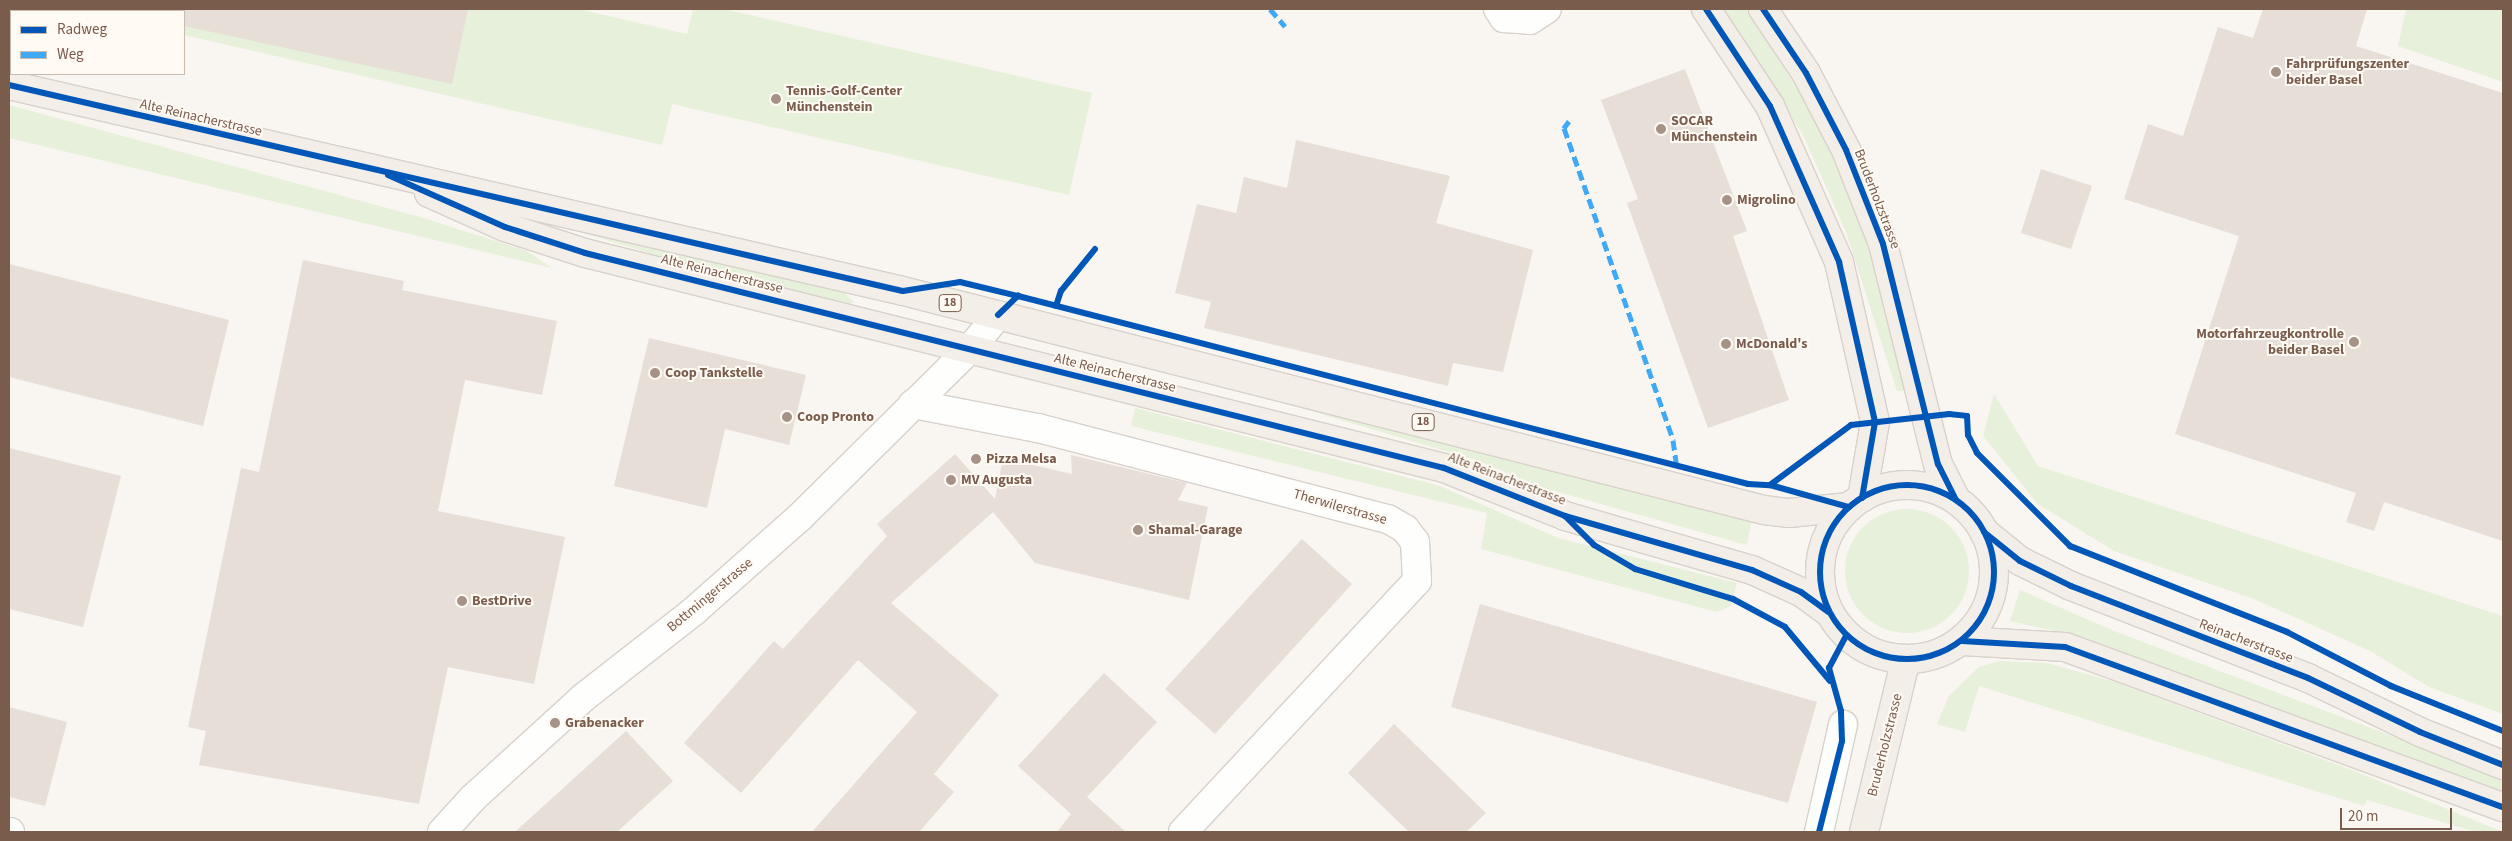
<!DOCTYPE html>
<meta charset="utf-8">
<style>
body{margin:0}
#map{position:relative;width:2512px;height:841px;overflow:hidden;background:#f9f5f0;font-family:"Source Sans 3",sans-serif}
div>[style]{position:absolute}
.green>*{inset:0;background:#e7f0db}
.round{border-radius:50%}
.building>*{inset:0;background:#e6ded7}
.roads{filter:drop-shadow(1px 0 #d7d1cb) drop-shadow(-1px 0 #d7d1cb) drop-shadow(0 1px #d7d1cb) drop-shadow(0 -1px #d7d1cb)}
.minor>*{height:28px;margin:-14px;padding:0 14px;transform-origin:14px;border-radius:14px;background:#fefefd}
.major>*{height:28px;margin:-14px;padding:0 14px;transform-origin:14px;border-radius:14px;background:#f3eee8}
.major>.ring{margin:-14px;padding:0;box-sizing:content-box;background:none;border:28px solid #f3eee8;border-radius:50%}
.quiet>*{height:5px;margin-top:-2.5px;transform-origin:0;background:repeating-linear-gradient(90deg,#3fa9f5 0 10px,transparent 0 15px)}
.cycleway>*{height:6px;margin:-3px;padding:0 3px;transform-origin:3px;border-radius:3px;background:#0057b8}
.cycleway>.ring{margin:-3px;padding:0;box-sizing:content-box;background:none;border:6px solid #0057b8;border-radius:50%}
.dots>*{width:14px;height:14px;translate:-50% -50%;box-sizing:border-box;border:2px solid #fffaf3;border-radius:50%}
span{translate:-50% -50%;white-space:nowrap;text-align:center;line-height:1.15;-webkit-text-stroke:4px #fffaf3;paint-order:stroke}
.shield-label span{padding:1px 4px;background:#fffaf3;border:1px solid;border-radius:4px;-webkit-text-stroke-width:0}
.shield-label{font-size:12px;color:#7a5c4d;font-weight:700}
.poi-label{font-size:14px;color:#7a5c4d;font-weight:700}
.left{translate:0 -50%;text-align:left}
.right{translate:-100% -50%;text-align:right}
.street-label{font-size:14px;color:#7a5c4d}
.frame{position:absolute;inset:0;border:10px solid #7a5c4d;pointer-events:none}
.legend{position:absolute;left:10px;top:10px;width:175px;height:65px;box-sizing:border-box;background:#fffaf3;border:1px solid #cabbb1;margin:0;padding:6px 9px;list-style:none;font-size:15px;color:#7a5c4d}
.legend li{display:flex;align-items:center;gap:10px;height:25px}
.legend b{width:25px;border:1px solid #cabbb1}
.scale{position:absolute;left:2340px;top:808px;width:112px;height:22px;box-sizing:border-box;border:2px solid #7a5c4d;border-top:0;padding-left:6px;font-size:15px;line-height:18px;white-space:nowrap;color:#7a5c4d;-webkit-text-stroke:4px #fffaf3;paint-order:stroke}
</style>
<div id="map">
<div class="green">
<i style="clip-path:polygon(72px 9px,578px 9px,687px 34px,693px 9px,724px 9px,1092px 93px,1069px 195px,672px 104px,662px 145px,184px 35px,184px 11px)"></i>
<i style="clip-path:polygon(1724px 9px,1746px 9px,1814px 115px,1867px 235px,1911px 390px,1897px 391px,1846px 232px,1803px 135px)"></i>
<i style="clip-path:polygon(2406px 9px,2503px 9px,2503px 82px,2398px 46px)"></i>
<i style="clip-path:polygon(9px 105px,420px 217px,527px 251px,552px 268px,9px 138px)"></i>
<i style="clip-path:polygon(506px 210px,839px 288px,854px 302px,847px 307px,766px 288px)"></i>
<i style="clip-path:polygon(1994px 394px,2038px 466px,2503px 616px,2503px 714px,2429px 687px,2370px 651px,2254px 599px,2114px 551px,2038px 504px,1983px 436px)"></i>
<i style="clip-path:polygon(1292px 399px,1752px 518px,1747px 545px,1544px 488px,1479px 461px,1284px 403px)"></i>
<i style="clip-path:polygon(1135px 408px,1440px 486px,1558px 538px,1737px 583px,1731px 606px,1717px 612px,1481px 549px,1487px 513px,1131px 426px)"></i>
<i class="round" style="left:1845px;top:509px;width:124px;height:124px"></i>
<i style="clip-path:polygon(2020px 590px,2114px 631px,2503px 778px,2503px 797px,2084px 638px,2010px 621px)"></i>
<i style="clip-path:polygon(2000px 661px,2047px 663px,2115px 682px,2357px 772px,2503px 832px,2476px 832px,2367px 800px,2364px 806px,1979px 686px,1965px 732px,1937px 724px,1949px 696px,1979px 667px)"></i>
</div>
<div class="building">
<i style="clip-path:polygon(166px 9px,468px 9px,452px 84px,184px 26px,184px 11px)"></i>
<i style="clip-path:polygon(2263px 9px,2367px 9px,2356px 46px,2503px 93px,2503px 541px,2384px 502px,2374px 531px,2346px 522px,2356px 493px,2175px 434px,2239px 236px,2124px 199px,2148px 124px,2183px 136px,2218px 27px,2253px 38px)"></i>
<i style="clip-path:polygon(1685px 69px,1747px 231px,1733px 236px,1789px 400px,1708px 428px,1627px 203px,1638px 199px,1601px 100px)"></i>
<i style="clip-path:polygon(1296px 140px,1450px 176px,1436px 223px,1533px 250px,1503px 372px,1453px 363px,1448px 386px,1204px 328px,1211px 302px,1175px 293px,1197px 204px,1236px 213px,1244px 177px,1287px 188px)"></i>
<i style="clip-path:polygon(2041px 169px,2092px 186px,2071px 249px,2021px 233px)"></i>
<i style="clip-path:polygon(303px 260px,404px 281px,402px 290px,557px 321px,542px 395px,465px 380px,438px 511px,565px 537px,534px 684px,448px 667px,419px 804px,199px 765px,206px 731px,188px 727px,241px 468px,259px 472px)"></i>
<i style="clip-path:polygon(9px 264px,229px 320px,203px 426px,9px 377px)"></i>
<i style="clip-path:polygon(649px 338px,806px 375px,789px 445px,725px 429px,707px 508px,614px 486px)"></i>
<i style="clip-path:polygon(9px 448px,121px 476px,83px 627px,9px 609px)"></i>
<i style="clip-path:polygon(955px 454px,995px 499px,1003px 458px,1072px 474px,1071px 455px,1187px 483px,1178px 500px,1208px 507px,1189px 600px,1035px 563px,993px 512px,891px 603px,999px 695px,934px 774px,954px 792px,919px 832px,812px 832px,917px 712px,858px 660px,741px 793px,684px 743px,774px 641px,783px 649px,887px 536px,877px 524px)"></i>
<i style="clip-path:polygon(1302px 539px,1352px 584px,1215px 734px,1165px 689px)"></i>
<i style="clip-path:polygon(1480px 604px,1817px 702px,1788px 803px,1451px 707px)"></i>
<i style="clip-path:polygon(1104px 673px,1157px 722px,1087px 797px,1126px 832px,1057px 832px,1071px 814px,1018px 766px)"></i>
<i style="clip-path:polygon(9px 707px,67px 722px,45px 806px,9px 797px)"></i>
<i style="clip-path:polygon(1394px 724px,1486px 813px,1466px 832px,1409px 832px,1348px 773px)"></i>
<i style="clip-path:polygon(626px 731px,673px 781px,617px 832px,515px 832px)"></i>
</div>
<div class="roads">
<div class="minor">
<i style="left:1498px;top:9px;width:11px;rotate:56deg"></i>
<i style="left:1504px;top:18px;width:26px;rotate:4deg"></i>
<i style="left:1530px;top:20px;width:20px;rotate:-33deg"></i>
<i style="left:913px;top:404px;width:127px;rotate:10.9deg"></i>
<i style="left:1038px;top:428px;width:362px;rotate:14.6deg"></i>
<i style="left:1388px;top:519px;width:20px;rotate:30deg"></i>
<i style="left:1405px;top:529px;width:16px;rotate:52deg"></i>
<i style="left:1415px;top:542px;width:39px;rotate:87deg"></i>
<i style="left:1417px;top:581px;width:343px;rotate:133deg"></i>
<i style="left:9px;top:832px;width:1px"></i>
<i style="left:442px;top:832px;width:46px;rotate:-47.6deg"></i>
<i style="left:473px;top:798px;width:150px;rotate:-42.3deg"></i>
<i style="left:584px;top:697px;width:140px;rotate:-38deg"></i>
<i style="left:694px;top:611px;width:142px;rotate:-41.6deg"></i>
<i style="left:800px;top:517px;width:239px;rotate:-44.7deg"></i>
<i style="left:970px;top:349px;width:44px;rotate:-50.5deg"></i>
<i style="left:1819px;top:832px;width:110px;rotate:-77.4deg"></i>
</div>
<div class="major">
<i style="left:1706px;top:9px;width:116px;rotate:56.6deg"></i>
<i style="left:1770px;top:106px;width:171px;rotate:66.1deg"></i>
<i style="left:1839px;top:262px;width:164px;rotate:77.3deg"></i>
<i style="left:1875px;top:422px;width:77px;rotate:99.7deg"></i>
<i style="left:1763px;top:9px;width:77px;rotate:56.1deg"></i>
<i style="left:1806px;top:73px;width:87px;rotate:62.5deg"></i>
<i style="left:1846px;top:150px;width:101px;rotate:68.5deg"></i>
<i style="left:1883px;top:244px;width:227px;rotate:76deg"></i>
<i style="left:1938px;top:464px;width:40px;rotate:63.4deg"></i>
<i style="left:9px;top:85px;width:917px;rotate:12.98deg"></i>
<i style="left:903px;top:291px;width:888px;rotate:14.27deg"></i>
<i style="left:1764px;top:510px;width:25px;rotate:7deg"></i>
<i style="left:1789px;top:513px;width:60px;rotate:-5.7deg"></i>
<i style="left:429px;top:193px;width:83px;rotate:24.1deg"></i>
<i style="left:505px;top:227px;width:84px;rotate:18deg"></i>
<i style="left:585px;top:253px;width:885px;rotate:14.05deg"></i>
<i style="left:1444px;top:468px;width:130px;rotate:21.6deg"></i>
<i style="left:1565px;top:516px;width:195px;rotate:16.1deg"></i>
<i style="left:1752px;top:570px;width:54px;rotate:24.2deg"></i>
<i style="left:1801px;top:592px;width:34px;rotate:36deg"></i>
<i class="ring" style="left:1820px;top:485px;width:146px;height:146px"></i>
<i style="left:1984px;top:532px;width:46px;rotate:38.9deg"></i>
<i style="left:2020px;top:561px;width:57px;rotate:26.1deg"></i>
<i style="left:2071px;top:586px;width:254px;rotate:21.2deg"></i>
<i style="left:2308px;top:678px;width:124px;rotate:25.7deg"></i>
<i style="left:2420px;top:732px;width:89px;rotate:21.7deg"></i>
<i style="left:1962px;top:641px;width:103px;rotate:3.3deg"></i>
<i style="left:2065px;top:647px;width:466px;rotate:20.1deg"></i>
<i style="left:1864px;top:832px;width:178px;rotate:-76.4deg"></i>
</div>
</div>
<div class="quiet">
<i style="left:1270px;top:9px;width:23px;rotate:49deg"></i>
<i style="left:1569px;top:121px;width:9px;rotate:126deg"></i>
<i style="left:1564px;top:128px;width:330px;rotate:70.7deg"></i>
<i style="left:1673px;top:440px;width:27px;rotate:82deg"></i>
</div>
<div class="cycleway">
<i style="left:1706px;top:9px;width:116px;rotate:56.6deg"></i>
<i style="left:1770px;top:106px;width:171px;rotate:66.1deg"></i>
<i style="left:1839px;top:262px;width:164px;rotate:77.3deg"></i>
<i style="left:1875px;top:422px;width:77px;rotate:99.7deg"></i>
<i style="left:1763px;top:9px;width:77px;rotate:56.1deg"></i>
<i style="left:1806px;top:73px;width:87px;rotate:62.5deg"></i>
<i style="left:1846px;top:150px;width:101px;rotate:68.5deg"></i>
<i style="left:1883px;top:244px;width:227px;rotate:76deg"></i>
<i style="left:1938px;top:464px;width:40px;rotate:63.4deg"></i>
<i style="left:9px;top:85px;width:917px;rotate:12.98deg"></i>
<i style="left:903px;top:291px;width:58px;rotate:-9deg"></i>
<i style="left:960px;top:282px;width:60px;rotate:13.6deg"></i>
<i style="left:388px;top:175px;width:128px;rotate:24deg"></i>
<i style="left:505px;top:227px;width:84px;rotate:18deg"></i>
<i style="left:585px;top:253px;width:885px;rotate:14.05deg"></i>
<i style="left:1444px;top:468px;width:130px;rotate:21.6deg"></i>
<i style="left:1565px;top:516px;width:195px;rotate:16.1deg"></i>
<i style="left:1752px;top:570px;width:54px;rotate:24.2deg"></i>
<i style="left:1801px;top:592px;width:34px;rotate:36deg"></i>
<i style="left:1056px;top:306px;width:16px;rotate:-72deg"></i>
<i style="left:1061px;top:291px;width:54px;rotate:-51deg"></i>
<i style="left:998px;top:315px;width:28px;rotate:-44deg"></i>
<i style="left:1018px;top:296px;width:754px;rotate:14.44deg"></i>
<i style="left:1748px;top:484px;width:22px;rotate:3deg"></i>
<i style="left:1770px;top:485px;width:101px;rotate:-36.5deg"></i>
<i style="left:1851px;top:425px;width:99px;rotate:-6.4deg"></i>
<i style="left:1949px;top:414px;width:18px;rotate:6deg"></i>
<i style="left:1967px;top:416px;width:19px;rotate:87deg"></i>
<i style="left:1968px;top:435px;width:20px;rotate:63deg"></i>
<i style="left:1977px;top:453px;width:132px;rotate:45deg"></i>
<i style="left:2070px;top:546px;width:233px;rotate:21.6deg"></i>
<i style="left:2287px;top:632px;width:117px;rotate:27.4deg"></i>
<i style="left:2391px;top:686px;width:121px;rotate:21.9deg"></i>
<i style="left:1770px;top:485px;width:82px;rotate:15.6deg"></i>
<i class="ring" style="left:1820px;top:485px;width:168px;height:168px"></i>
<i style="left:1565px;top:516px;width:41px;rotate:45deg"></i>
<i style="left:1594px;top:545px;width:48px;rotate:30.3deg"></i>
<i style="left:1635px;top:569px;width:102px;rotate:17deg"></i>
<i style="left:1733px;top:599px;width:59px;rotate:28.3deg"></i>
<i style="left:1785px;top:627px;width:70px;rotate:50.2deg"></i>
<i style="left:1984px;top:532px;width:46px;rotate:38.9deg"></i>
<i style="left:2020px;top:561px;width:57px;rotate:26.1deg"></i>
<i style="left:2071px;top:586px;width:254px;rotate:21.2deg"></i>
<i style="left:2308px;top:678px;width:124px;rotate:25.7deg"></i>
<i style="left:2420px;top:732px;width:89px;rotate:21.7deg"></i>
<i style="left:1962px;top:641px;width:103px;rotate:3.3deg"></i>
<i style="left:2065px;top:647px;width:466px;rotate:20.1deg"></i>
<i style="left:1819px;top:832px;width:94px;rotate:-75.8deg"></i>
<i style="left:1842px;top:741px;width:30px;rotate:-92deg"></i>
<i style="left:1841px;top:711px;width:45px;rotate:-105.6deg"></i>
<i style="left:1829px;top:668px;width:36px;rotate:-62deg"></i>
</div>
<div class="dots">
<i style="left:2276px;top:72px;background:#a69286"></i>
<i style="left:776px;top:99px;background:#a69286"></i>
<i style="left:1661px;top:129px;background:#a69286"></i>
<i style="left:1727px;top:200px;background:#a69286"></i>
<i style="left:2354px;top:342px;background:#a69286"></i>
<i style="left:1726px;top:344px;background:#a69286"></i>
<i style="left:655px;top:373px;background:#a69286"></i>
<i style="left:787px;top:417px;background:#a69286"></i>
<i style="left:976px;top:459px;background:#a69286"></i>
<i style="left:951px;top:480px;background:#a69286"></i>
<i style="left:1138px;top:530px;background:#a69286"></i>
<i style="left:462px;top:601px;background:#a69286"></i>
<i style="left:555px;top:723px;background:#a69286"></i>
</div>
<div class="shield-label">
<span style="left:950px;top:303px">18</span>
<span style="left:1423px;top:422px">18</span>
</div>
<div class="poi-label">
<span class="left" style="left:2286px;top:72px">Fahrprüfungszenter<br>beider Basel</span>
<span class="left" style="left:786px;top:99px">Tennis-Golf-Center<br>Münchenstein</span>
<span class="left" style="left:1671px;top:129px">SOCAR<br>Münchenstein</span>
<span class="left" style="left:1737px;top:200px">Migrolino</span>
<span class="right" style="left:2344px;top:342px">Motorfahrzeugkontrolle<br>beider Basel</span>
<span class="left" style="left:1736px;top:344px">McDonald's</span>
<span class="left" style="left:665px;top:373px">Coop Tankstelle</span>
<span class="left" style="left:797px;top:417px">Coop Pronto</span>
<span class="left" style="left:986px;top:459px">Pizza Melsa</span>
<span class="left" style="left:961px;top:480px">MV Augusta</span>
<span class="left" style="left:1148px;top:530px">Shamal-Garage</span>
<span class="left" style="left:472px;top:601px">BestDrive</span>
<span class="left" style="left:565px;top:723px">Grabenacker</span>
</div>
<div class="street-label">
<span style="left:201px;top:118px;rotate:13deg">Alte Reinacherstrasse</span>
<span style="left:1877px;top:199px;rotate:69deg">Bruderholzstrasse</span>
<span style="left:722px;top:274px;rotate:14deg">Alte Reinacherstrasse</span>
<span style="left:1115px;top:373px;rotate:14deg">Alte Reinacherstrasse</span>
<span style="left:1507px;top:479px;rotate:21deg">Alte Reinacherstrasse</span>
<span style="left:1340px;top:507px;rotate:16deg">Therwilerstrasse</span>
<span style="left:710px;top:595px;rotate:-40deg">Bottmingerstrasse</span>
<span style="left:2246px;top:641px;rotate:21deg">Reinacherstrasse</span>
<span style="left:1885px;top:745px;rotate:-76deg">Bruderholzstrasse</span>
</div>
<div class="frame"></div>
<ul class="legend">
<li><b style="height:6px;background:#0057b8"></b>Radweg</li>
<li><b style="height:6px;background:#3fa9f5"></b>Weg</li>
</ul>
<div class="scale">20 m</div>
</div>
